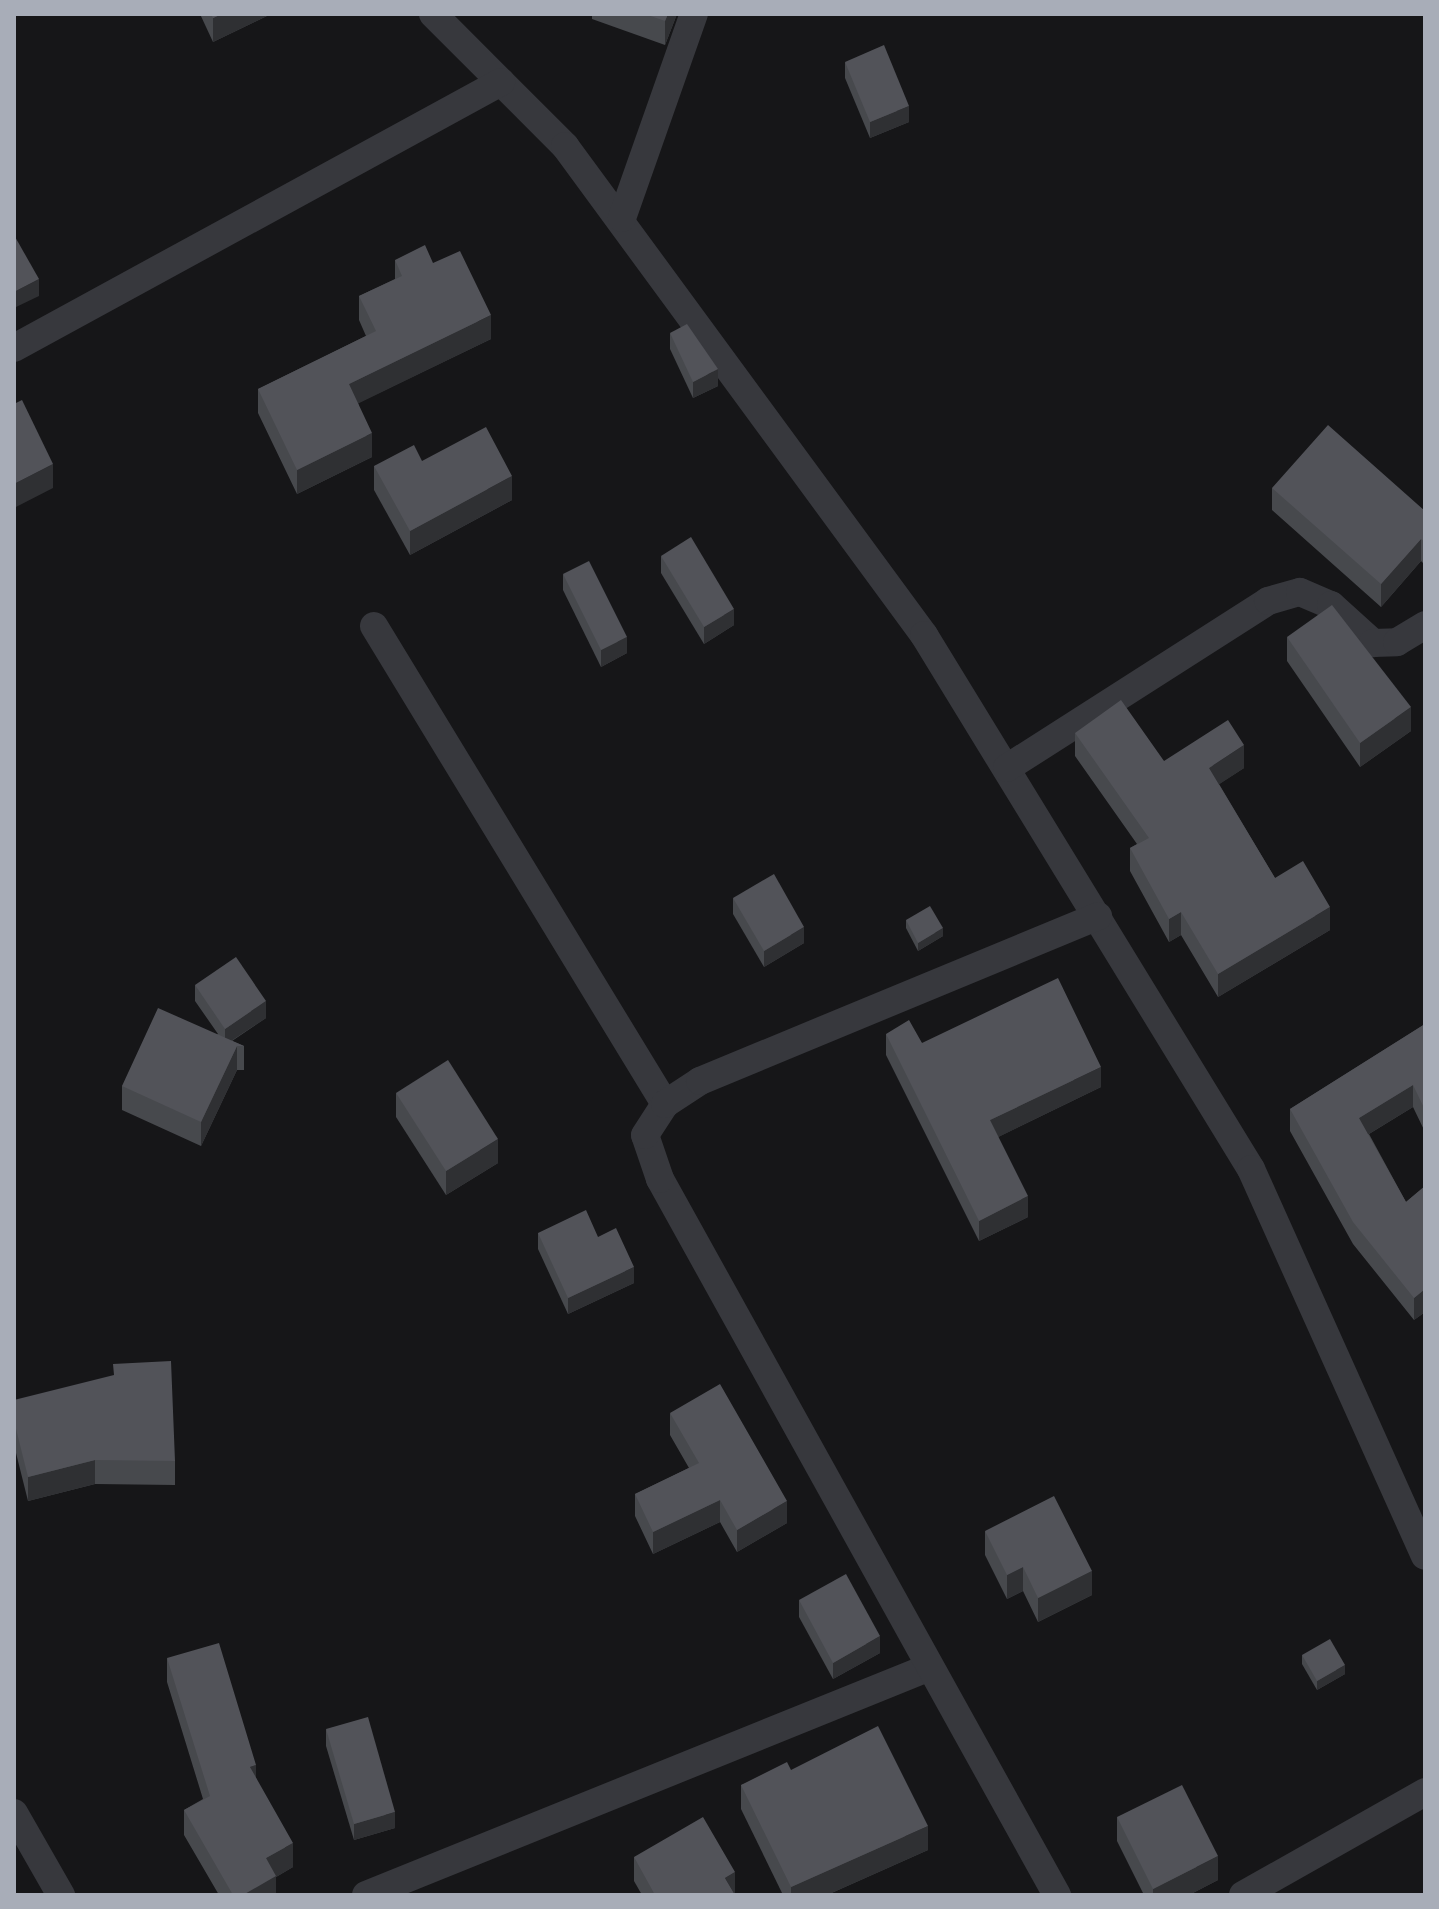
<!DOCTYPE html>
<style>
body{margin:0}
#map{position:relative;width:1439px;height:1909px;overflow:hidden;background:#161618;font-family:"Golos Text",sans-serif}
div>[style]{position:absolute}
.minor>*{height:28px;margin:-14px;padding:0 14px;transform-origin:14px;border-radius:14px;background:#37383d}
.wall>*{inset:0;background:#47494d}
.shaded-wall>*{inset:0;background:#2f3033}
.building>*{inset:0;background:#525359}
span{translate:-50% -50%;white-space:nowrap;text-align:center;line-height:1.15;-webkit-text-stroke:7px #111113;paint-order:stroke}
.frame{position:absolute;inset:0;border:16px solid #a8adb8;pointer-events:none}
</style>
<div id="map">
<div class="minor">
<i style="left:433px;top:14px;width:187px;rotate:45deg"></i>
<i style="left:565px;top:146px;width:607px;rotate:53.72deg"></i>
<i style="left:924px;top:635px;width:626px;rotate:58.52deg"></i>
<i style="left:1251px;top:1169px;width:424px;rotate:65.8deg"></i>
<i style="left:622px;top:218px;width:216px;rotate:-70.6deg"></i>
<i style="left:14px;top:348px;width:555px;rotate:-28.64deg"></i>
<i style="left:374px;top:626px;width:560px;rotate:58.67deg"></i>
<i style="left:1007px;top:768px;width:310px;rotate:-32.6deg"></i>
<i style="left:1268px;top:601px;width:33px;rotate:-16deg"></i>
<i style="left:1300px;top:592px;width:34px;rotate:23deg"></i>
<i style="left:1331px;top:605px;width:57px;rotate:42.1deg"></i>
<i style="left:1373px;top:643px;width:24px;rotate:-2deg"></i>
<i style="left:1397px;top:642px;width:33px;rotate:-31deg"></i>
<i style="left:14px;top:1813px;width:95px;rotate:60.2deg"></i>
<i style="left:366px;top:1895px;width:608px;rotate:-22.01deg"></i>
<i style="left:1057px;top:1895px;width:819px;rotate:-119.01deg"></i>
<i style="left:660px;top:1179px;width:46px;rotate:-108.8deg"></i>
<i style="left:645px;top:1135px;width:37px;rotate:-57deg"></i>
<i style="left:665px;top:1104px;width:42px;rotate:-33.3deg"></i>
<i style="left:700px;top:1081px;width:431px;rotate:-22.5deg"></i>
<i style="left:1243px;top:1895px;width:209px;rotate:-29.5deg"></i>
</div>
<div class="wall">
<i style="clip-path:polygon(200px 14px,271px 14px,213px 42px)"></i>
<i style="clip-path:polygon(592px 14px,677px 14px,665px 45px,592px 19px)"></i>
<i style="clip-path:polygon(845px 62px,909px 122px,870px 138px,845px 78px)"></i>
<i style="clip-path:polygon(395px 260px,433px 263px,491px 339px,358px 403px,372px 457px,297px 494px,258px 413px,258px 389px,366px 336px,359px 320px,359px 296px,395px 279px)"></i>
<i style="clip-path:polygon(670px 333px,718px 386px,693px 398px,670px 349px)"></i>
<i style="clip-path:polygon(422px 461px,512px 500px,410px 555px,374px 490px,374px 466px)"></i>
<i style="clip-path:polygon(1272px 488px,1425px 511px,1425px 565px,1421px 561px,1381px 607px,1272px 510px)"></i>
<i style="clip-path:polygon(661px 556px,734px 625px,704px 644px,661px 573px)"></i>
<i style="clip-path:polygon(563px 574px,627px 653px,601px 667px,563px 590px)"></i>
<i style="clip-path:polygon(1287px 637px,1411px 731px,1360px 767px,1287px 661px)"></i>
<i style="clip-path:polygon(1075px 733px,1164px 761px,1244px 768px,1219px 784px,1275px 878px,1330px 930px,1218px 997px,1181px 935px,1169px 942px,1130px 871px,1130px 848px,1137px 844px,1075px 756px)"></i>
<i style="clip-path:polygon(733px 898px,804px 943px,764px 967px,733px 914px)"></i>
<i style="clip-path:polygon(906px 920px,943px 936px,918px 951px,906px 928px)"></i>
<i style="clip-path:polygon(195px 985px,266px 1018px,232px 1041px,244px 1046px,244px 1070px,237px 1070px,201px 1146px,122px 1110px,122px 1086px,218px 1034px,195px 1001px)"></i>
<i style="clip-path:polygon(1425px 1024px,1425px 1132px,1413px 1107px,1369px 1134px,1406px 1202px,1425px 1186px,1425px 1312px,1414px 1320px,1353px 1244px,1290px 1131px,1290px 1109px)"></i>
<i style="clip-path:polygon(886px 1034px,1101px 1087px,998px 1137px,1028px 1217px,979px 1241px,886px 1055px)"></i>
<i style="clip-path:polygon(396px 1093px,498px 1163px,446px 1195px,396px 1117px)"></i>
<i style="clip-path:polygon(538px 1233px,598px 1237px,634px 1283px,568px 1314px,538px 1249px)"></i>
<i style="clip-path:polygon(14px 1400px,175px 1461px,175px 1485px,95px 1484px,28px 1501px,14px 1445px)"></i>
<i style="clip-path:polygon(670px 1413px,787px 1523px,737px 1552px,720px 1522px,653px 1554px,635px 1516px,635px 1494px,689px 1468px,670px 1435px)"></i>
<i style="clip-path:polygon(985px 1531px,1092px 1595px,1038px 1622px,1023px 1591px,1007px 1599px,985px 1555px)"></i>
<i style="clip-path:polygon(799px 1600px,880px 1653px,833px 1679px,799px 1617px)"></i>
<i style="clip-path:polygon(1302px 1655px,1345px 1674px,1317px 1690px,1302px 1664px)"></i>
<i style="clip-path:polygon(167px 1658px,256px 1778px,293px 1867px,276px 1877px,276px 1895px,219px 1895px,184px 1835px,184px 1810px,203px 1799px,167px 1682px)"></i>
<i style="clip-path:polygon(326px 1729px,395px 1828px,354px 1840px,326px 1746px)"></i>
<i style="clip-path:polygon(791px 1770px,928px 1850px,827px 1895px,783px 1895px,741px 1809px,741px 1785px)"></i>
<i style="clip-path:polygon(1117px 1817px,1218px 1880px,1189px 1895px,1144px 1895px,1117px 1841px)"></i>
<i style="clip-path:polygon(634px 1857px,735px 1895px,642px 1895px,634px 1881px)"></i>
</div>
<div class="shaded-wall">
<i style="clip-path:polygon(222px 14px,271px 14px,213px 42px,213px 18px)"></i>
<i style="clip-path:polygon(668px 14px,677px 14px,665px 45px,665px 21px)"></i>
<i style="clip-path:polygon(909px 106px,909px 122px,870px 138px,870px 122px)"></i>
<i style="clip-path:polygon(39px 279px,39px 296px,14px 308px,14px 292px)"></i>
<i style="clip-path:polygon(491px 315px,491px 339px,349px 408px,349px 384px)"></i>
<i style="clip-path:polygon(718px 369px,718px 386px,693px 398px,693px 382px)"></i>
<i style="clip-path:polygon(372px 433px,372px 457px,297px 494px,297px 470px)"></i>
<i style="clip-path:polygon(53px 464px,53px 488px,14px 508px,14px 484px)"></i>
<i style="clip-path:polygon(512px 476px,512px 500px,410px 555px,410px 531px)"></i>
<i style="clip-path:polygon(1421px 539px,1421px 561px,1381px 607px,1381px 584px)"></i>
<i style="clip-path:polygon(734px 609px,734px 625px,704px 644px,704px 627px)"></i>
<i style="clip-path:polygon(627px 637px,627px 653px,601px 667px,601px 650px)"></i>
<i style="clip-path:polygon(1411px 707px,1411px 731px,1360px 767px,1360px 743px)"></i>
<i style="clip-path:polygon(1244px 745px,1244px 768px,1209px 791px,1209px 768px)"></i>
<i style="clip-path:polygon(1330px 907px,1330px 930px,1218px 997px,1218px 974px)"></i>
<i style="clip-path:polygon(1181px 912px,1181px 935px,1169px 942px,1169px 919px)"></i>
<i style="clip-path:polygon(804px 927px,804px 943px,764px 967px,764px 951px)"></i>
<i style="clip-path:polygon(943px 928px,943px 936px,918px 951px,918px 943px)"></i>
<i style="clip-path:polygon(266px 1001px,266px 1018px,225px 1045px,225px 1029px)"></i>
<i style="clip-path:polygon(237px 1046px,237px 1070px,201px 1146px,201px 1122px)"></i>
<i style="clip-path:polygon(1101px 1067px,1101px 1087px,990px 1141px,990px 1120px)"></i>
<i style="clip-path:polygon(1413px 1085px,1413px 1107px,1359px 1140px,1359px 1118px)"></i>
<i style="clip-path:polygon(498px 1139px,498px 1163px,446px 1195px,446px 1171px)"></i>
<i style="clip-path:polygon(1028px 1196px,1028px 1217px,979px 1241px,979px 1221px)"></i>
<i style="clip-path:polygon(634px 1267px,634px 1283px,568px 1314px,568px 1298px)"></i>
<i style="clip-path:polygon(1425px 1289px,1425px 1312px,1414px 1320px,1414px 1298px)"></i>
<i style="clip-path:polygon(95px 1460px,95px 1484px,28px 1501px,28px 1477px)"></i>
<i style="clip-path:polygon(720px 1500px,720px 1522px,653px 1554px,653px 1532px)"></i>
<i style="clip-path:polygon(787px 1501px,787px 1523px,737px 1552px,737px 1530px)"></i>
<i style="clip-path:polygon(1023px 1567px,1023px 1591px,1007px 1599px,1007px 1575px)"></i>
<i style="clip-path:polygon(1092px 1571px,1092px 1595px,1038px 1622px,1038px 1598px)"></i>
<i style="clip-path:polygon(880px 1636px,880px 1653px,833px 1679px,833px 1663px)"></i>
<i style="clip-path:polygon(1345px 1665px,1345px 1674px,1317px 1690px,1317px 1681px)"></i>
<i style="clip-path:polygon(256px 1765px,256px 1789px,250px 1767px)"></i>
<i style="clip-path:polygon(395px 1812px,395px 1828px,354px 1840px,354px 1824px)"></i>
<i style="clip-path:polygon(928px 1826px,928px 1850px,827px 1895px,791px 1895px,791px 1887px)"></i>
<i style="clip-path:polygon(293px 1843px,293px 1867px,276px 1877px,276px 1895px,243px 1895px,266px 1858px)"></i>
<i style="clip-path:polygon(1218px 1856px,1218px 1880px,1189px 1895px,1153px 1895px,1153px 1889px)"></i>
<i style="clip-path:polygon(735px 1872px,735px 1895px,725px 1878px)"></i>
</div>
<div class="building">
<i style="clip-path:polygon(211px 14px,222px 14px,213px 18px)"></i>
<i style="clip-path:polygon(645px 14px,668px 14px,665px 21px)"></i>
<i style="clip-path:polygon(884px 45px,909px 106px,870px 122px,845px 62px)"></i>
<i style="clip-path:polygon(14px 235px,39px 279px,14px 292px)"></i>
<i style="clip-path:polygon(425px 245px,433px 263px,460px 251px,491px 315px,349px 384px,372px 433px,297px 470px,258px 389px,376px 331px,359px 296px,402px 276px,395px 260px)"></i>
<i style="clip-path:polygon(687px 324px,718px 369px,693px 382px,670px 333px)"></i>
<i style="clip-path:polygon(22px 400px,53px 464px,14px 484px,14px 404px)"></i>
<i style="clip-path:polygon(1328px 425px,1425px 511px,1425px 542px,1421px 539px,1381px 584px,1272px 488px)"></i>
<i style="clip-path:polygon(486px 427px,512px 476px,410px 531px,374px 466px,414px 445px,422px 461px)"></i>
<i style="clip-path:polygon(691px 537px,734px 609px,704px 627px,661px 556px)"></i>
<i style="clip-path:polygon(589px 561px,627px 637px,601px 650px,563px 574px)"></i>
<i style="clip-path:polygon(1332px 605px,1411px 707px,1360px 743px,1287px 637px)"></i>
<i style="clip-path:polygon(1121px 700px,1164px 761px,1228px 720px,1244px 745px,1209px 768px,1275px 878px,1303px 861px,1330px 907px,1218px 974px,1181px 912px,1169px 919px,1130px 848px,1149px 838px,1075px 733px)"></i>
<i style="clip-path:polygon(774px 874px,804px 927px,764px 951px,733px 898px)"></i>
<i style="clip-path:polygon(930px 906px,943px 928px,918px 943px,906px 920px)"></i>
<i style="clip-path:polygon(236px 957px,266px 1001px,225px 1029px,195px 985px)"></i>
<i style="clip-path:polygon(1058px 978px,1101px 1067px,990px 1120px,1028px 1196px,979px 1221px,886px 1034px,909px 1020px,922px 1043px)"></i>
<i style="clip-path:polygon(158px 1008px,244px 1046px,237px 1046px,201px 1122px,122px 1086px)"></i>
<i style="clip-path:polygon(1425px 1024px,1425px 1110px,1413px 1085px,1359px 1118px,1406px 1202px,1425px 1186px,1425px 1289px,1414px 1298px,1353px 1222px,1290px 1109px)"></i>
<i style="clip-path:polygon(448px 1060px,498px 1139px,446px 1171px,396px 1093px)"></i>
<i style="clip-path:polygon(586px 1210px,598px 1237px,616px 1228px,634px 1267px,568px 1298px,538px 1233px)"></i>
<i style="clip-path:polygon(171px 1361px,175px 1461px,95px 1460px,28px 1477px,14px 1421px,14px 1400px,114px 1375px,113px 1364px)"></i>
<i style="clip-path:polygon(720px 1384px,787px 1501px,737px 1530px,720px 1500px,653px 1532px,635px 1494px,699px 1463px,670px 1413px)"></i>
<i style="clip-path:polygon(1054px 1496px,1092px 1571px,1038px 1598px,1023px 1567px,1007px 1575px,985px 1531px)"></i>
<i style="clip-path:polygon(846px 1574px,880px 1636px,833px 1663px,799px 1600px)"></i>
<i style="clip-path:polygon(1330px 1639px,1345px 1665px,1317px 1681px,1302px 1655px)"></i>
<i style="clip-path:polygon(219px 1643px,256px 1765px,250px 1767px,293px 1843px,266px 1858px,276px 1876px,243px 1895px,233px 1895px,184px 1810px,210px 1796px,167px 1658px)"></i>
<i style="clip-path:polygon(368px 1717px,395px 1812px,354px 1824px,326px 1729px)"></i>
<i style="clip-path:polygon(878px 1726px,928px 1826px,791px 1887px,741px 1785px,787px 1762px,791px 1770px)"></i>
<i style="clip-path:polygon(1182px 1785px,1218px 1856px,1153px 1889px,1117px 1817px)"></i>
<i style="clip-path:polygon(703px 1817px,735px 1872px,725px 1878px,735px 1895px,655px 1895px,634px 1857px)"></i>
</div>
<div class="frame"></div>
</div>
